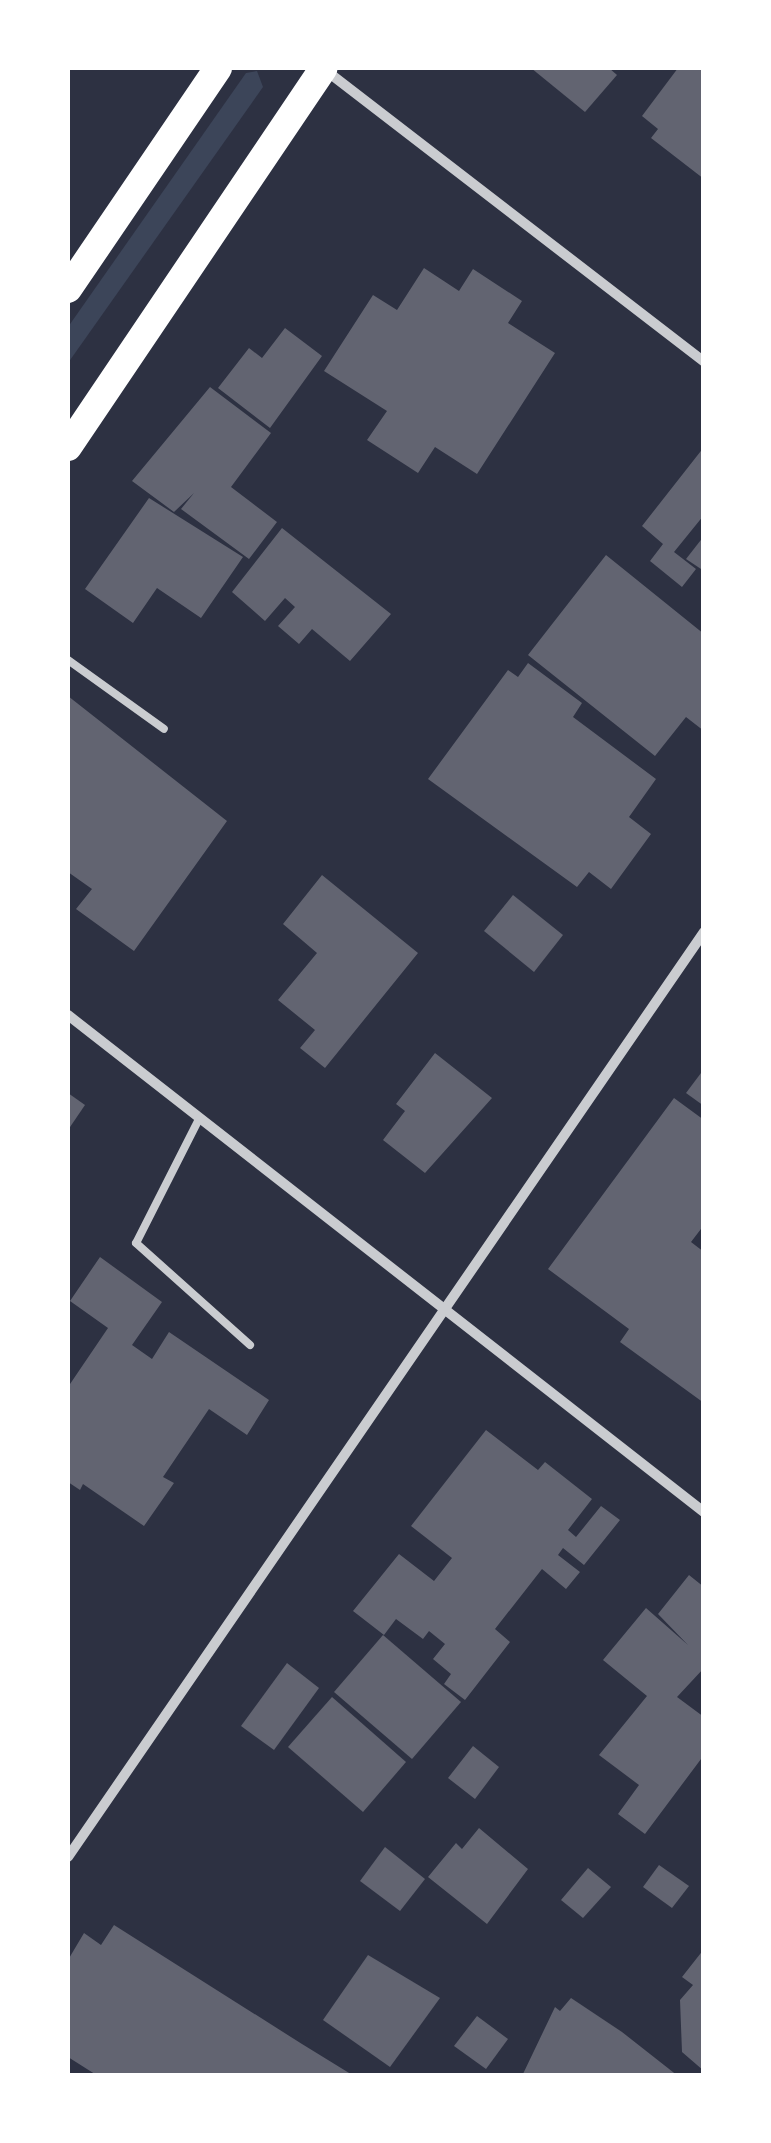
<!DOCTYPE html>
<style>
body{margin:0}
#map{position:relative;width:771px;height:2143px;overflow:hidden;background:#2d3142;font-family:"PT Sans",sans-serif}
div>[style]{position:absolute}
.green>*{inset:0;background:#3c4559}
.building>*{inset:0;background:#626471}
.service>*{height:8px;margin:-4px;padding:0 4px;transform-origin:4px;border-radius:4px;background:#caccd0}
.minor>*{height:10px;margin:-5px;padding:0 5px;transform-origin:5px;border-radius:5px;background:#caccd0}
.trunk>*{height:28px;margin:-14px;padding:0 14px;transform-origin:14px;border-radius:14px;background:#fff}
span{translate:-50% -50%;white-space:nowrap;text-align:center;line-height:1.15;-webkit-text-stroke:9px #fff;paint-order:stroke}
.frame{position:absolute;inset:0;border:70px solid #fff;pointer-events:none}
</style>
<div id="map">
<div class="green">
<i style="clip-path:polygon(257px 71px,263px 87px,68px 363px,68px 327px,246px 73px)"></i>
</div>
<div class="building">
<i style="clip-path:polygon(531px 68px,609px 68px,617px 75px,585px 112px)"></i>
<i style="clip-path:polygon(678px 68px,704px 68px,704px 179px,651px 138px,658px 129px,642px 116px)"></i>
<i style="clip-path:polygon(424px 268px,459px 291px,473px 269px,522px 301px,508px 323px,555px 353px,477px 474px,435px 447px,418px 473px,367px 440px,387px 411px,324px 371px,373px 295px,397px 310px)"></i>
<i style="clip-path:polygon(285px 328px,322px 356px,270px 428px,218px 388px,249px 348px,262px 358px)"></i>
<i style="clip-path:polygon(210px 387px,271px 433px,231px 487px,277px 522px,249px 559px,181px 509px,194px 493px,174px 512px,132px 481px)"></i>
<i style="clip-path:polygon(704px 447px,704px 515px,674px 552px,696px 569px,682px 587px,650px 561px,663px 544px,642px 526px)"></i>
<i style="clip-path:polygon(149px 498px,243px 557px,201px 618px,157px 588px,133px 623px,85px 589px)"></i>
<i style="clip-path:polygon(282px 528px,391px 614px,350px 661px,312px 629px,299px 644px,278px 626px,295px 607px,285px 598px,265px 621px,232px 592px)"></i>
<i style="clip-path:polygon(704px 536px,704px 571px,686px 559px)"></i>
<i style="clip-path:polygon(606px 555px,704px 634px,704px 731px,686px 717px,655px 756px,528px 655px)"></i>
<i style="clip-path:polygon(528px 663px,582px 703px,573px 717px,656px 779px,629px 817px,651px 834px,611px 889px,589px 872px,577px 887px,428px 779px,508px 670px,518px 677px)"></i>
<i style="clip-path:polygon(68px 696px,227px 821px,134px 951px,76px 909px,92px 889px,68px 872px)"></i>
<i style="clip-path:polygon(322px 875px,418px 953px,325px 1068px,300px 1048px,315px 1030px,278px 1000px,317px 953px,283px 924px)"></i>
<i style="clip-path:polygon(513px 895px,563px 935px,534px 972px,484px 931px)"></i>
<i style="clip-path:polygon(435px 1053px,492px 1098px,425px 1173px,383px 1140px,405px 1111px,396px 1104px)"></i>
<i style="clip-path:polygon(704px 1069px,704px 1106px,686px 1093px)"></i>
<i style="clip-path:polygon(68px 1093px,85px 1105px,68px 1130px)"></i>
<i style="clip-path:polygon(674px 1098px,704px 1120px,704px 1225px,691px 1242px,704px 1252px,704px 1403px,620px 1342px,629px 1329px,548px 1269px)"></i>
<i style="clip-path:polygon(100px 1257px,162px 1302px,132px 1345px,152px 1359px,169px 1332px,269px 1400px,247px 1435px,209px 1409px,163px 1477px,174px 1483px,144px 1526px,83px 1484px,80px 1490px,68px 1482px,68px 1387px,108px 1328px,70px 1301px)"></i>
<i style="clip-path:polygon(486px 1430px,538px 1470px,545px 1462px,592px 1499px,568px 1530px,576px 1537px,601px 1506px,620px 1520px,584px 1565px,563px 1548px,558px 1555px,580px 1572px,566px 1589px,542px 1569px,495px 1629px,510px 1642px,465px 1700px,444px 1684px,451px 1674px,433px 1659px,445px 1644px,429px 1631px,423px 1639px,396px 1619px,384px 1635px,353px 1611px,399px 1554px,434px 1581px,452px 1558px,411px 1526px)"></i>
<i style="clip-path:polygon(689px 1575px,704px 1587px,704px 1668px,677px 1697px,704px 1717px,704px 1755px,645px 1834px,618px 1814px,639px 1785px,599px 1755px,647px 1696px,603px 1660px,646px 1608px,688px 1645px,658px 1614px)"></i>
<i style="clip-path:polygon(383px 1635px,461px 1702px,412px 1759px,334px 1692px)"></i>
<i style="clip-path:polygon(287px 1663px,319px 1688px,274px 1750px,241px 1726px)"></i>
<i style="clip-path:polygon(332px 1697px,406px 1762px,363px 1812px,288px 1747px)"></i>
<i style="clip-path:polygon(473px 1746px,499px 1767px,475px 1799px,448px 1778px)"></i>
<i style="clip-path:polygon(479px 1828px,528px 1869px,487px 1924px,428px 1877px,456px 1843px,462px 1849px)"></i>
<i style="clip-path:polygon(385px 1847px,425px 1879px,400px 1911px,360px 1881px)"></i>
<i style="clip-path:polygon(659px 1865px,689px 1886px,672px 1908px,643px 1887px)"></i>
<i style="clip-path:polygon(588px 1868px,611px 1887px,583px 1918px,561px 1900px)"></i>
<i style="clip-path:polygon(114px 1925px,302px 2044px,354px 2076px,98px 2076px,68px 2057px,68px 1960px,84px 1933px,101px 1945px)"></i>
<i style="clip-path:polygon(704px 1949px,704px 2071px,682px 2052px,680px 2000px,693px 1985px,682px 1977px)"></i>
<i style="clip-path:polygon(368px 1955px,440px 1998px,390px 2067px,323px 2020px)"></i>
<i style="clip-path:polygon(571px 1998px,622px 2032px,678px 2076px,522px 2076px,555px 2007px,560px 2011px)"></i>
<i style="clip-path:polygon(477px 2016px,508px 2039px,486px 2069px,454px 2046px)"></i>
</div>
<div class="service">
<i style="left:68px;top:660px;width:118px;rotate:35.7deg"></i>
<i style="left:199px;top:1119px;width:139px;rotate:116.9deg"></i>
<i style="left:136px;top:1243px;width:153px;rotate:41.8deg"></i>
</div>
<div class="minor">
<i style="left:324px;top:69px;width:480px;rotate:37.6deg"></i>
<i style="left:68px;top:1015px;width:807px;rotate:38.01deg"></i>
<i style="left:68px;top:1857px;width:1123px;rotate:-55.49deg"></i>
</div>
<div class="trunk">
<i style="left:68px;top:289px;width:267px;rotate:-55.8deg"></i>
<i style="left:68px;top:447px;width:457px;rotate:-56deg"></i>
</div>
<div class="frame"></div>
</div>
